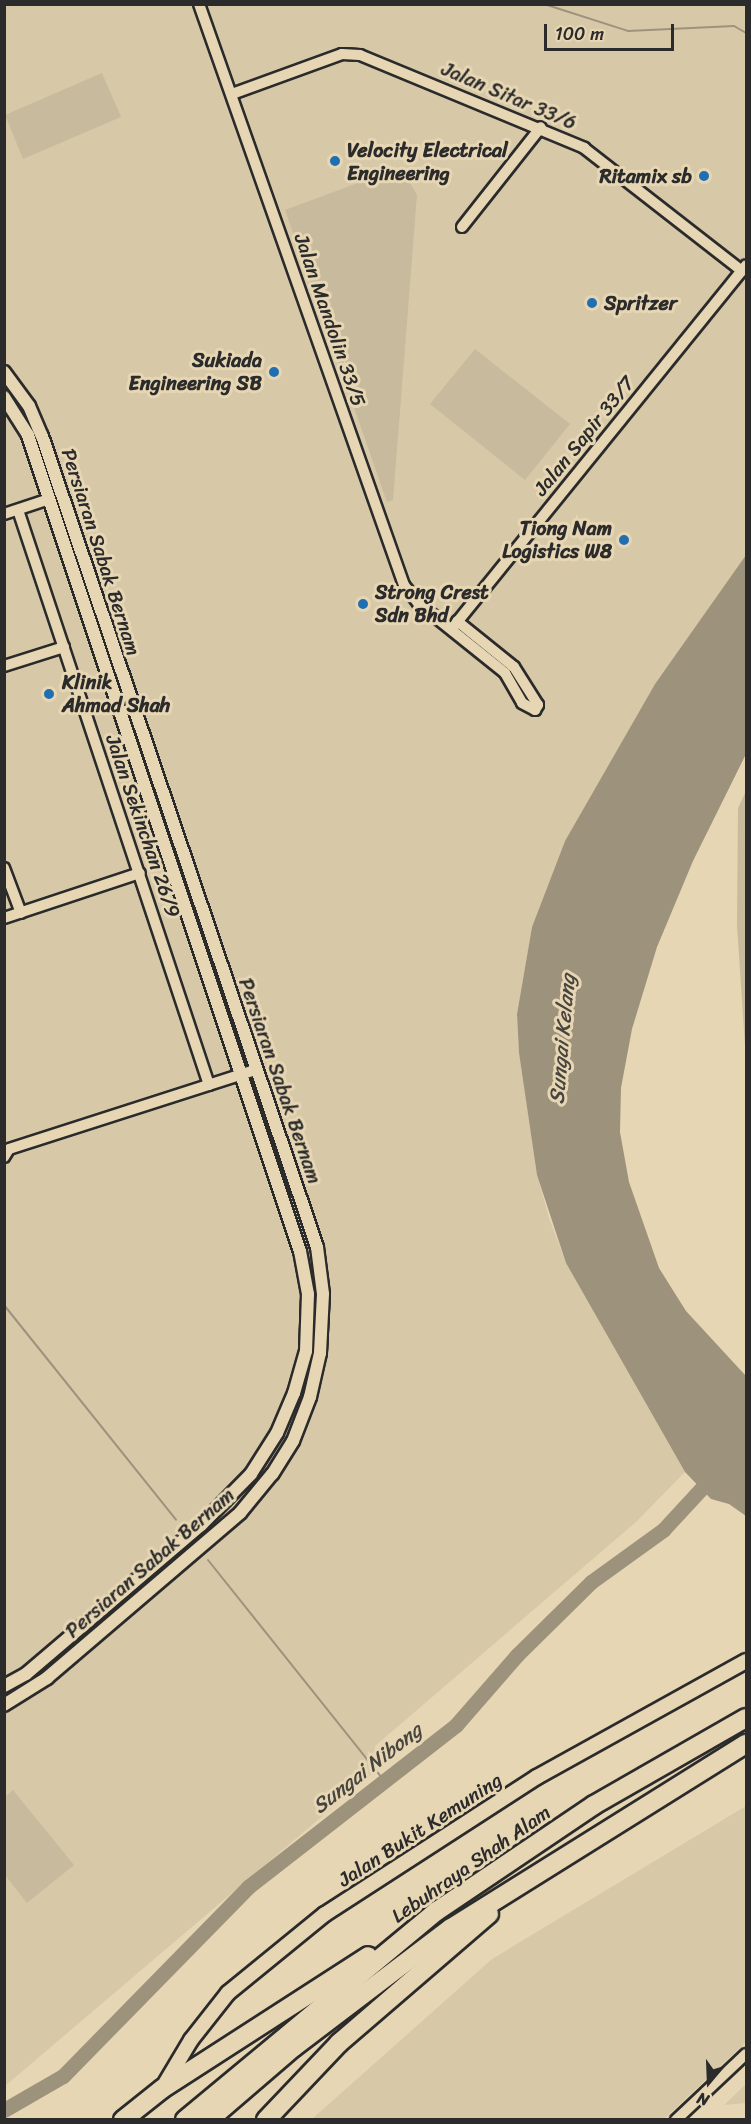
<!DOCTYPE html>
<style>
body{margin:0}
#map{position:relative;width:751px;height:2124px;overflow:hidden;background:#e7d6b3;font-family:Sriracha,sans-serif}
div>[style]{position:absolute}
.built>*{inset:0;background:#d7c8a8}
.green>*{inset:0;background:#c8ba9d}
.water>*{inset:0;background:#9d937d}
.stream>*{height:2px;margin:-1px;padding:0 1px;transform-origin:1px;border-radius:1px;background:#9d937d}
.river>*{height:15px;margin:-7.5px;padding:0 7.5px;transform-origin:7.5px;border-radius:7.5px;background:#9d937d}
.roads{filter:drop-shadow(2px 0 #2b2b2b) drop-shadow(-2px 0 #2b2b2b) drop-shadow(0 2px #2b2b2b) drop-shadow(0 -2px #2b2b2b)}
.minor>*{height:10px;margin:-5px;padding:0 5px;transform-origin:5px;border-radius:5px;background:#e7d6b3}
.tertiary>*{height:12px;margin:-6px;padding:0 6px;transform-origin:6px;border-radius:6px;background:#e7d6b3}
.secondary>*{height:14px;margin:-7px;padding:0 7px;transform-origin:7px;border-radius:7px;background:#e7d6b3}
.motorway>*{height:18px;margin:-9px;padding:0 9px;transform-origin:9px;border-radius:9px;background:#e7d6b3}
.dots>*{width:16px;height:16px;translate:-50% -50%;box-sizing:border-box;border:3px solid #e7d6b3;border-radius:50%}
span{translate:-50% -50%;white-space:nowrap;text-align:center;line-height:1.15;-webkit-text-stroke:6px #e7d6b3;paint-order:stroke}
.street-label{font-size:20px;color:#2b2b2b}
.poi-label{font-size:20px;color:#2b2b2b;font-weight:700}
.left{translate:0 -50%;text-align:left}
.right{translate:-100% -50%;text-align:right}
.water-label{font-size:21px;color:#484540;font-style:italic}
.frame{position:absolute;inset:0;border:6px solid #2b2b2b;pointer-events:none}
.north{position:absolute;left:679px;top:2052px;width:60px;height:60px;-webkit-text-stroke:4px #e7d6b3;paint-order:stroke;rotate:199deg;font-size:16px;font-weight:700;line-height:24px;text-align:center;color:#2b2b2b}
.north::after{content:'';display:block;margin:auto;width:21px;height:27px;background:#2b2b2b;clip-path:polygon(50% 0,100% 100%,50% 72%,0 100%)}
.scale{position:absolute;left:544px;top:24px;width:130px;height:27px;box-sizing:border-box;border:3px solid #2b2b2b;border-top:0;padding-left:8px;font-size:18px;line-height:21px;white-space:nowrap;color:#2b2b2b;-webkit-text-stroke:4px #e7d6b3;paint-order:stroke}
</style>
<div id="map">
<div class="built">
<i style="clip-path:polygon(5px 5px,746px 5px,746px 555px,655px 684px,565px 841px,532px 927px,517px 1014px,519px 1053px,537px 1174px,549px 1218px,566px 1263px,685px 1472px,636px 1522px,375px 1746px,372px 1774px,5px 2086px)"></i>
<i style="clip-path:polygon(746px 1806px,746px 2042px,664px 2119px,312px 2119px,492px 1959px)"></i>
<i style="clip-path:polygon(746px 2084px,746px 2103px,724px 2105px)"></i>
</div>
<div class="green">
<i style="clip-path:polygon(102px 73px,121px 117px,23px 159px,5px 115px)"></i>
<i style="clip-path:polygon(401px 167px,417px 195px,393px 500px,387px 502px,285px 210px)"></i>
<i style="clip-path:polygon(475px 349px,570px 424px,525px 480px,430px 404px)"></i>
<i style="clip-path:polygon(746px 791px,746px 1061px,737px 925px,738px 808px)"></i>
<i style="clip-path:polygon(13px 1790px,74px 1865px,27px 1903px,5px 1875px,5px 1797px)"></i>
</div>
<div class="water">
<i style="clip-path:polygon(746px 555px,746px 754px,693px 861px,657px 947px,632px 1029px,621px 1088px,620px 1132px,629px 1182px,659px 1268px,686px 1311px,746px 1376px,746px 1516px,729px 1504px,711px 1499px,685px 1472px,566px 1263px,537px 1175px,519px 1053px,517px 1014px,532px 927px,565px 841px,655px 684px)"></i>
</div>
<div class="stream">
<i style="left:544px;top:4px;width:88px;rotate:17.8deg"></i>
<i style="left:628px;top:31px;width:106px;rotate:-2.7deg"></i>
<i style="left:734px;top:26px;width:14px;rotate:30deg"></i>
<i style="left:4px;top:1305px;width:275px;rotate:51.3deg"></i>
<i style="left:208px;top:1560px;width:284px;rotate:51.4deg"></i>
</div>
<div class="river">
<i style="left:4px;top:2110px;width:68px;rotate:-30deg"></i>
<i style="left:63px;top:2076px;width:264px;rotate:-45.6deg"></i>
<i style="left:248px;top:1887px;width:264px;rotate:-37.9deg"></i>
<i style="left:456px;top:1725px;width:93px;rotate:-48.9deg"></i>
<i style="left:517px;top:1655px;width:104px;rotate:-44.6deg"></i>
<i style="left:591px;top:1582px;width:89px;rotate:-35.8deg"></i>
<i style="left:663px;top:1530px;width:75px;rotate:-47.2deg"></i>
</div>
<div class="roads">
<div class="minor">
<i style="left:199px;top:4px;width:616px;rotate:70.57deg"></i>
<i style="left:404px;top:585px;width:23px;rotate:52deg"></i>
<i style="left:418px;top:603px;width:112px;rotate:38.8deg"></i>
<i style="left:505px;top:673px;width:34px;rotate:60deg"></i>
<i style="left:522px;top:703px;width:15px;rotate:28deg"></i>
<i style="left:535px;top:710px;width:6px;rotate:-59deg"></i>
<i style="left:538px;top:705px;width:45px;rotate:-122.3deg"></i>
<i style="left:514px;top:667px;width:73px;rotate:-141.1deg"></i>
<i style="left:232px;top:94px;width:117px;rotate:-20deg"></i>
<i style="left:342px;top:54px;width:18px;rotate:3deg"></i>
<i style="left:360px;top:55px;width:243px;rotate:22.5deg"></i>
<i style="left:584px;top:148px;width:200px;rotate:37.9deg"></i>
<i style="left:462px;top:227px;width:127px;rotate:-51.7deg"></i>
<i style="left:18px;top:510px;width:606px;rotate:71.62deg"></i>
<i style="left:4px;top:514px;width:47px;rotate:-18.4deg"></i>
<i style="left:454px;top:626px;width:464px;rotate:-51deg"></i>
<i style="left:4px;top:666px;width:63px;rotate:-17.6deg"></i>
<i style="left:4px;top:868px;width:48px;rotate:69.3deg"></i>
<i style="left:4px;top:918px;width:143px;rotate:-18.3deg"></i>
<i style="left:4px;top:1157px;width:9px;rotate:-58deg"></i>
<i style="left:9px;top:1149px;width:258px;rotate:-17.8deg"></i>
<i style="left:676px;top:2120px;width:96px;rotate:-43.3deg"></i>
</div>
<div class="tertiary">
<i style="left:4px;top:372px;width:42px;rotate:53.7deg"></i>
<i style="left:29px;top:406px;width:33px;rotate:67deg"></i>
<i style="left:42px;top:436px;width:856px;rotate:71.27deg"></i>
<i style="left:317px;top:1247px;width:47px;rotate:82.7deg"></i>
<i style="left:323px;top:1294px;width:59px;rotate:92.9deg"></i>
<i style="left:320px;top:1353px;width:45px;rotate:102.8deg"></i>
<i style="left:310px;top:1397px;width:47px;rotate:111.1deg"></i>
<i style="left:293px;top:1441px;width:39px;rotate:122deg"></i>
<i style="left:272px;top:1474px;width:50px;rotate:129.4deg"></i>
<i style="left:240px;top:1513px;width:254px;rotate:139.5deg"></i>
<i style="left:47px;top:1678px;width:51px;rotate:147.9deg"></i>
<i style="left:4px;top:397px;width:45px;rotate:57.7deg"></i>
<i style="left:28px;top:435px;width:860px;rotate:71.57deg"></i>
<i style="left:300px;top:1251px;width:44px;rotate:79.5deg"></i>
<i style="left:308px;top:1294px;width:57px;rotate:92deg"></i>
<i style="left:306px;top:1351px;width:44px;rotate:105.9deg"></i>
<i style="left:294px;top:1393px;width:43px;rotate:113deg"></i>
<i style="left:277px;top:1433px;width:49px;rotate:122.4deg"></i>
<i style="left:251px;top:1474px;width:71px;rotate:134.4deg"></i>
<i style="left:201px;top:1525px;width:230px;rotate:139.6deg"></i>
<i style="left:26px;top:1674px;width:25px;rotate:151deg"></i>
</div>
<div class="secondary">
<i style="left:163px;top:2087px;width:55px;rotate:-59.2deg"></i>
<i style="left:191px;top:2040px;width:60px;rotate:-51.8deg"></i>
<i style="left:228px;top:1993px;width:125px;rotate:-39.2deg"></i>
<i style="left:325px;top:1914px;width:252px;rotate:-32.9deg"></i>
<i style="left:537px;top:1777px;width:239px;rotate:-29deg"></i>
</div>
<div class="motorway">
<i style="left:123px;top:2120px;width:50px;rotate:-38.5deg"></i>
<i style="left:162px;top:2089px;width:245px;rotate:-32.8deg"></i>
<i style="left:185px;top:2120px;width:327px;rotate:-39.7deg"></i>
<i style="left:437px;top:1911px;width:189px;rotate:-34deg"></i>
<i style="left:594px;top:1805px;width:175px;rotate:-29.8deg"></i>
<i style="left:209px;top:2120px;width:112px;rotate:-40.7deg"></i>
<i style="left:294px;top:2047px;width:197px;rotate:-37.2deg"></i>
<i style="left:451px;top:1928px;width:348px;rotate:-32deg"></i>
<i style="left:266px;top:2120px;width:106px;rotate:-46.5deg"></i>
<i style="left:339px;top:2043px;width:198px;rotate:-40.7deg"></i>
</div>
</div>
<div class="dots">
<i style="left:335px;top:161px;background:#1f6fb2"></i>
<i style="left:704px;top:176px;background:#1f6fb2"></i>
<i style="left:592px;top:303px;background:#1f6fb2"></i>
<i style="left:274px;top:372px;background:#1f6fb2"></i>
<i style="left:624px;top:540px;background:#1f6fb2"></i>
<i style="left:363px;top:604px;background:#1f6fb2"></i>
<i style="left:49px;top:694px;background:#1f6fb2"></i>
</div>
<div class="street-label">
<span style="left:509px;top:96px;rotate:23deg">Jalan Sitar 33/6</span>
<span style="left:330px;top:320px;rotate:71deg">Jalan Mandolin 33/5</span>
<span style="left:584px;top:436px;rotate:-51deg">Jalan Sapir 33/7</span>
<span style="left:101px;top:552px;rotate:72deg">Persiaran Sabak Bernam</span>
<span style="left:143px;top:826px;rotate:71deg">Jalan Sekinchan 26/9</span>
<span style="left:280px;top:1081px;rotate:71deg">Persiaran Sabak Bernam</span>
<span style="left:150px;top:1563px;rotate:-41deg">Persiaran Sabak Bernam</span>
<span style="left:420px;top:1830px;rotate:-33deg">Jalan Bukit Kemuning</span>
<span style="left:471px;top:1864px;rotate:-35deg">Lebuhraya Shah Alam</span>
</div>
<div class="poi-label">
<span class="left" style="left:347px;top:162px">Velocity Electrical<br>Engineering</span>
<span class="right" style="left:692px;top:176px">Ritamix sb</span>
<span class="left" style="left:604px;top:303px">Spritzer</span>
<span class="right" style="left:262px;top:372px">Sukiada<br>Engineering SB</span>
<span class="right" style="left:612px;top:540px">Tiong Nam<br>Logistics W8</span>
<span class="left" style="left:375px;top:604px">Strong Crest<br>Sdn Bhd</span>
<span class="left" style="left:62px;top:694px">Klinik<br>Ahmad Shah</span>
</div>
<div class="water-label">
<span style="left:562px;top:1039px;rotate:-85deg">Sungai Kelang</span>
<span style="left:367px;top:1768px;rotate:-38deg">Sungai Nibong</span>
</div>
<div class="frame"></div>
<div class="north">N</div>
<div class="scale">100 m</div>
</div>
